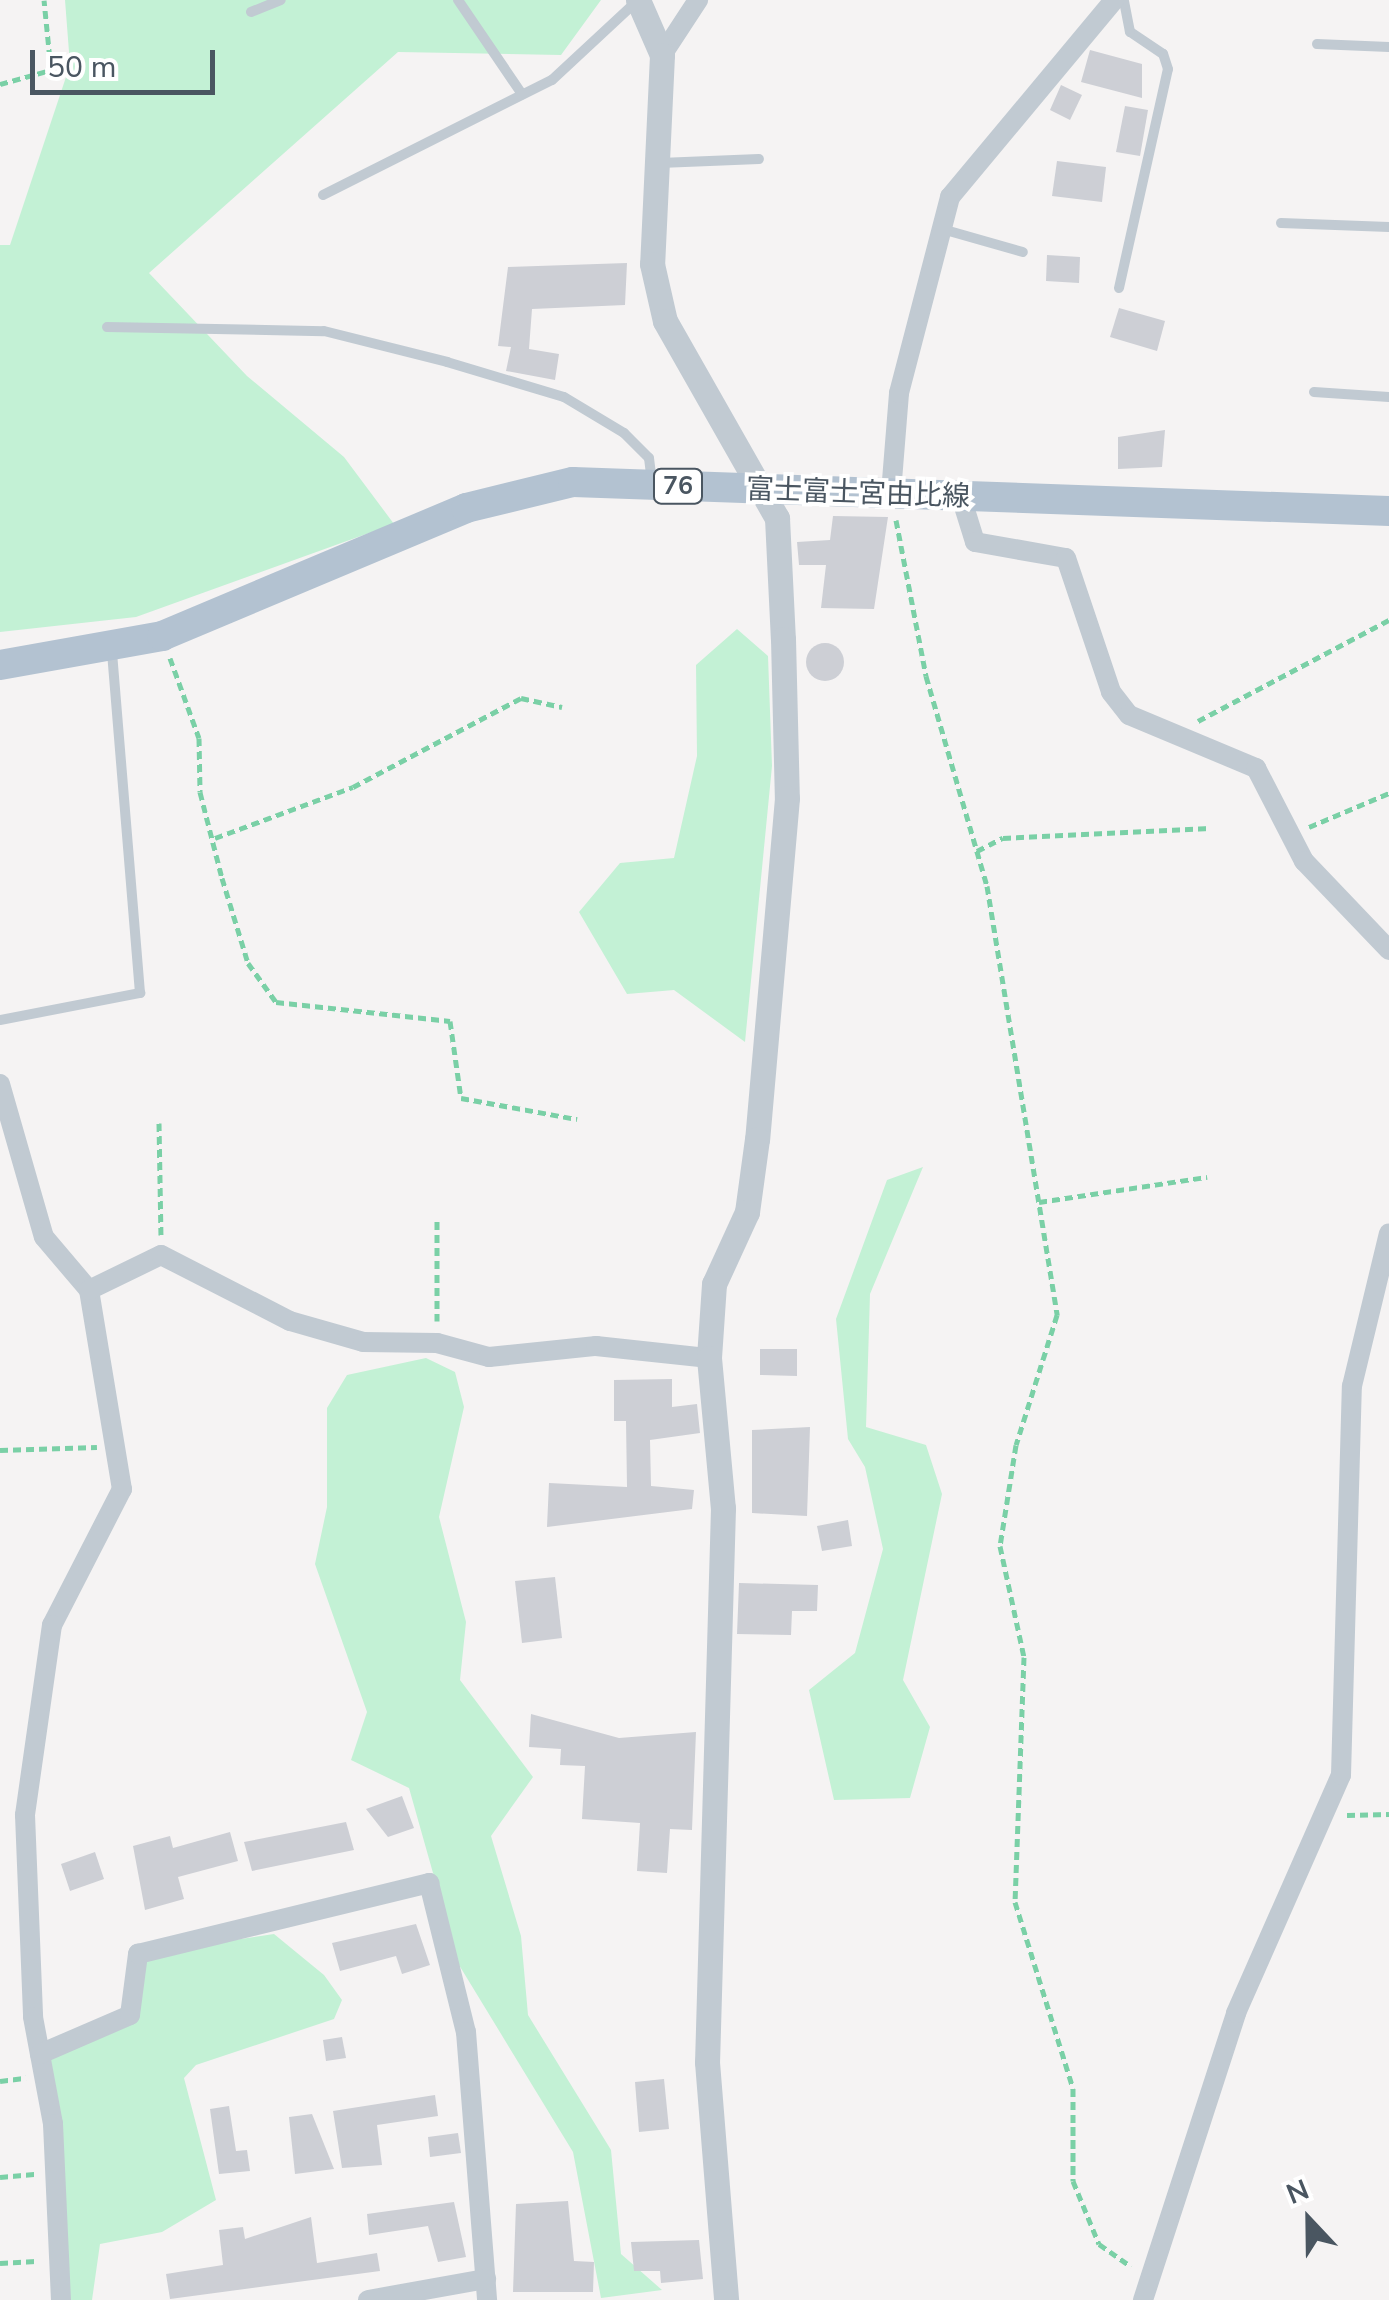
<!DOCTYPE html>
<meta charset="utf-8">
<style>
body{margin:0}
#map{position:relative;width:1389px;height:2300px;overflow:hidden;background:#f5f3f3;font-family:"Nunito Sans","Noto Sans JP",sans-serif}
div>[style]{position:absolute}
.green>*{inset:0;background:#c3f1d5}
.building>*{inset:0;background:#cdcfd5}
.round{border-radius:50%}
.path>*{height:5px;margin-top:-2.5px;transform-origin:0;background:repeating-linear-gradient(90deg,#7ad0a6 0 8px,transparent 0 13px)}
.service>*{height:10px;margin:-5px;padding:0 5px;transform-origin:5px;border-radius:5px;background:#c1cad2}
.minor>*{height:20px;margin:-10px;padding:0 10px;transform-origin:10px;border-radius:10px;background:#c1cad2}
.tertiary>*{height:25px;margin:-12.5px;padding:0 12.5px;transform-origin:12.5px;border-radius:12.5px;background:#c1cad2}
.primary>*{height:30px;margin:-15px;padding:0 15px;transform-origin:15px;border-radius:15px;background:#b3c2d1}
span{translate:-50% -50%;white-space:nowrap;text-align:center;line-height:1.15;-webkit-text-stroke:8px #fff;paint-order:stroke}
.shield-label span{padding:2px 8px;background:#fff;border:2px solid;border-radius:8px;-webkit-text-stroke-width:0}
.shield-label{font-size:25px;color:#4a5661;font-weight:700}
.street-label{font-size:28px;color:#4a5661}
.north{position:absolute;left:1259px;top:2170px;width:100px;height:100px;-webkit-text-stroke:8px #fff;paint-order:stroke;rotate:338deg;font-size:28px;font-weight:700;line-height:40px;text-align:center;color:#4a5661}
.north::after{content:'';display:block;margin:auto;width:35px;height:45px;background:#4a5661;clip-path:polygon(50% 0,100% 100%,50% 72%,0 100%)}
.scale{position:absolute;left:30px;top:50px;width:185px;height:45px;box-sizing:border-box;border:5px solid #4a5661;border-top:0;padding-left:12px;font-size:30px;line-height:35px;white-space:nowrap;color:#4a5661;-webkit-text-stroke:8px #fff;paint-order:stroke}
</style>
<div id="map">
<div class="green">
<i style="clip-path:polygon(65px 0,601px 0,561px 55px,398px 52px,149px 273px,247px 376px,344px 457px,394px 524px,136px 617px,0 632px,0 245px,10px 245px,70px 65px)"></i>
<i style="clip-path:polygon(737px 629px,768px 656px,772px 766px,745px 1042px,674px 990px,627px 994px,579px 912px,620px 863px,674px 858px,697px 756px,696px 665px)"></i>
<i style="clip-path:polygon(923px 1167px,870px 1294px,866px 1427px,926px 1445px,942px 1494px,903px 1680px,930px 1727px,910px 1798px,834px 1800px,809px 1690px,855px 1653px,883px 1549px,865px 1467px,848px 1439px,836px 1319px,887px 1180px)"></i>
<i style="clip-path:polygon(426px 1358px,455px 1372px,464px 1407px,439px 1517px,466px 1622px,460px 1680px,533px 1777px,491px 1836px,521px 1936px,528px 2015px,611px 2150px,621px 2254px,662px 2290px,601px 2298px,573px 2152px,459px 1965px,409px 1788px,351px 1760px,367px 1712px,315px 1564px,327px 1507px,327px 1408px,347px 1375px)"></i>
<i style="clip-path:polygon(274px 1934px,324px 1975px,342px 2000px,334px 2019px,196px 2065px,184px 2078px,216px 2200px,162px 2232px,100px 2244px,92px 2300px,61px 2300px,41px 2061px,135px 2010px,138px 1954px)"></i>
</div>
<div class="building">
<i style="clip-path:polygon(1090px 50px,1142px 64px,1142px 98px,1081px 82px)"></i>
<i style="clip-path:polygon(1061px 85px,1082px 95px,1070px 120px,1050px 110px)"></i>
<i style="clip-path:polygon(1125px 106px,1148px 110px,1140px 156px,1116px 152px)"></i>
<i style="clip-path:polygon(1057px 161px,1106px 167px,1102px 202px,1052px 196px)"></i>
<i style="clip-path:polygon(1047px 255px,1080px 257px,1079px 283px,1046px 281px)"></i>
<i style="clip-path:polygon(627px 263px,625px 305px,532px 309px,529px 349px,559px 354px,555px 380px,506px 371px,511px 347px,498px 346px,508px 267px)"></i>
<i style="clip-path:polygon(1119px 308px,1165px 321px,1157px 351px,1110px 337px)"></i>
<i style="clip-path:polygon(1165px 430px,1162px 467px,1118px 469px,1118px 437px)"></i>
<i style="clip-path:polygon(833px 516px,888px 517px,874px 609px,821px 608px,826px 565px,799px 565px,797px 542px,830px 540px)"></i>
<i class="round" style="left:806px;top:643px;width:38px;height:38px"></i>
<i style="clip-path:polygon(760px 1349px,797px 1349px,797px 1376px,760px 1375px)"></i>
<i style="clip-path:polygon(672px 1379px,672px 1407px,697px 1404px,700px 1433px,650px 1440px,651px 1486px,694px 1490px,692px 1509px,547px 1527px,549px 1483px,627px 1487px,626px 1421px,614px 1421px,614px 1380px)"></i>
<i style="clip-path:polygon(810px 1427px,807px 1516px,752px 1513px,752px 1430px)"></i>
<i style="clip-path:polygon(848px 1520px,852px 1546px,822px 1551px,817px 1526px)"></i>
<i style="clip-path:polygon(555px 1577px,562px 1638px,522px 1643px,515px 1581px)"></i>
<i style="clip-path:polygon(739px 1583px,818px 1585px,817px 1611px,792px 1611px,791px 1635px,737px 1634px)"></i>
<i style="clip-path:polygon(531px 1714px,619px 1738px,696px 1732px,692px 1830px,670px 1829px,667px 1873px,637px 1871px,640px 1823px,582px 1819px,585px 1766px,560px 1765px,561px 1749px,529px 1747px)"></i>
<i style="clip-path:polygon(402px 1796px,414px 1828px,388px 1837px,366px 1809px)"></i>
<i style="clip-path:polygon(346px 1822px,354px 1850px,252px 1871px,244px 1842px)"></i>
<i style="clip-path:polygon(230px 1832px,238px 1861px,178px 1877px,184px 1899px,145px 1910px,133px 1846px,170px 1836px,173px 1848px)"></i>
<i style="clip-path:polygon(95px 1852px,104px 1879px,70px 1891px,61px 1864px)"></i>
<i style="clip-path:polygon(416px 1924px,430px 1965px,402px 1974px,396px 1956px,340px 1971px,332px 1943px)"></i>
<i style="clip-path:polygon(342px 2037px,346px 2058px,326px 2061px,323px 2040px)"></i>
<i style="clip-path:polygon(664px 2079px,669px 2129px,639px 2132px,635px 2082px)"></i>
<i style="clip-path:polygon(435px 2095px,438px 2116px,377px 2125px,382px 2165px,342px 2168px,333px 2111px)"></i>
<i style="clip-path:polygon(229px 2106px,236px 2151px,247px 2150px,250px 2171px,219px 2174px,210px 2109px)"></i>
<i style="clip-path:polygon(312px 2114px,334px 2169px,295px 2174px,289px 2117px)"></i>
<i style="clip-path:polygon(458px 2133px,461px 2153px,430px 2157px,428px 2137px)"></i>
<i style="clip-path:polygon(568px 2201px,574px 2261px,594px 2262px,593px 2292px,513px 2292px,516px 2204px)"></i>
<i style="clip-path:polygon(454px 2202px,466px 2257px,438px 2262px,428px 2226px,369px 2235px,367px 2214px)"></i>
<i style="clip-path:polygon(311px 2217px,317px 2263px,377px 2253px,380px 2271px,170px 2299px,166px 2274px,223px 2265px,219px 2230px,243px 2227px,245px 2239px)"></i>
<i style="clip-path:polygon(699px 2240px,703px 2279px,661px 2283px,660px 2271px,634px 2271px,631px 2242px)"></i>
</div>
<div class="path">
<i style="left:0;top:84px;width:53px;rotate:-15.4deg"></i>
<i style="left:51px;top:70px;width:70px;rotate:-95.7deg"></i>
<i style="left:896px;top:520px;width:159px;rotate:79.1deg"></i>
<i style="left:926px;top:676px;width:219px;rotate:73.8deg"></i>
<i style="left:987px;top:886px;width:435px;rotate:80.7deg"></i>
<i style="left:1057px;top:1315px;width:136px;rotate:107.5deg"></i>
<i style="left:1016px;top:1445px;width:102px;rotate:99deg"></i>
<i style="left:1000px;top:1546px;width:114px;rotate:77.8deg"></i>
<i style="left:1024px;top:1657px;width:245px;rotate:92.1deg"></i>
<i style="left:1015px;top:1902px;width:195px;rotate:72.7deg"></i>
<i style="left:1073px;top:2088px;width:93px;rotate:90deg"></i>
<i style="left:1073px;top:2181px;width:68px;rotate:67.6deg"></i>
<i style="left:1099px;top:2244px;width:39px;rotate:35deg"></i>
<i style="left:170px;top:658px;width:85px;rotate:70.1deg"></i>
<i style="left:199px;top:738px;width:54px;rotate:88.9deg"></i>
<i style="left:200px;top:792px;width:89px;rotate:75.7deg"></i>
<i style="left:222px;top:878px;width:89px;rotate:73deg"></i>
<i style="left:248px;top:963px;width:48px;rotate:54.3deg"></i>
<i style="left:276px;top:1002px;width:175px;rotate:6.2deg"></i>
<i style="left:450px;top:1021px;width:78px;rotate:81.9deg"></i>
<i style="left:461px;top:1098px;width:118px;rotate:10.3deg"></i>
<i style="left:1198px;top:721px;width:216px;rotate:-27.9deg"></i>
<i style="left:1309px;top:827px;width:87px;rotate:-23deg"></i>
<i style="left:215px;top:838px;width:147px;rotate:-20.3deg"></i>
<i style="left:353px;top:787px;width:190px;rotate:-27.9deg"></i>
<i style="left:521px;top:698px;width:42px;rotate:12.4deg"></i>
<i style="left:977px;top:851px;width:29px;rotate:-27deg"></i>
<i style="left:1003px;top:838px;width:207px;rotate:-2.8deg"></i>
<i style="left:159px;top:1123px;width:112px;rotate:89deg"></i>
<i style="left:1039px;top:1202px;width:170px;rotate:-8.5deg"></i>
<i style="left:437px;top:1321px;width:102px;rotate:-90deg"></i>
<i style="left:0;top:1450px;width:97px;rotate:-1.8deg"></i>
<i style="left:1347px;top:1815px;width:42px;rotate:-1.4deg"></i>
<i style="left:0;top:2081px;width:26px;rotate:-7deg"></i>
<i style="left:0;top:2177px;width:37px;rotate:-5deg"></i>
<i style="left:0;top:2263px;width:36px;rotate:-3deg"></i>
</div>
<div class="service">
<i style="left:458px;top:0;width:114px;rotate:55.8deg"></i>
<i style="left:251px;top:12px;width:32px;rotate:-22deg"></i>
<i style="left:1317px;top:44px;width:72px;rotate:2.4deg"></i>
<i style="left:660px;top:163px;width:99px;rotate:-2.3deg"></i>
<i style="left:323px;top:195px;width:256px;rotate:-26.7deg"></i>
<i style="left:552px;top:80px;width:117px;rotate:-42.9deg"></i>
<i style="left:1281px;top:223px;width:108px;rotate:2.1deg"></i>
<i style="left:942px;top:229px;width:84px;rotate:15.9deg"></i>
<i style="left:1119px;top:288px;width:224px;rotate:-77.4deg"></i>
<i style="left:1168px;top:69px;width:16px;rotate:-108deg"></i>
<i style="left:1163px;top:54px;width:40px;rotate:-146deg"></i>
<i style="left:1130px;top:32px;width:33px;rotate:-101deg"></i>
<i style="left:107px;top:327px;width:217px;rotate:1.1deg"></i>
<i style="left:324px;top:331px;width:127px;rotate:14.1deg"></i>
<i style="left:447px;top:362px;width:122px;rotate:16.7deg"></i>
<i style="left:564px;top:397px;width:70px;rotate:31deg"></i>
<i style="left:624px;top:433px;width:35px;rotate:45deg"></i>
<i style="left:649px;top:458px;width:23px;rotate:83deg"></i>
<i style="left:1314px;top:392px;width:75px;rotate:3.8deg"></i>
<i style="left:0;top:1020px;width:143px;rotate:-10.9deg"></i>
<i style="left:140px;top:993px;width:343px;rotate:-94.7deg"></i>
</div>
<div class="minor">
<i style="left:662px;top:55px;width:66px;rotate:-56.8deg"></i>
<i style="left:891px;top:493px;width:100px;rotate:-85.4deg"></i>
<i style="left:899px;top:393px;width:203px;rotate:-75.4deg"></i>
<i style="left:950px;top:197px;width:256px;rotate:-50.2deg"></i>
<i style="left:961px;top:497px;width:47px;rotate:72.7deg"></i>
<i style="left:975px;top:542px;width:92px;rotate:10deg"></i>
<i style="left:1066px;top:558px;width:141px;rotate:71.4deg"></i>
<i style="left:1111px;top:692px;width:29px;rotate:52deg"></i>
<i style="left:1129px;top:715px;width:138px;rotate:22.7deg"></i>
<i style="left:1256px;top:768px;width:105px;rotate:62.7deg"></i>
<i style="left:1304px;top:861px;width:123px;rotate:46.3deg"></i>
<i style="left:0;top:1084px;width:159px;rotate:74deg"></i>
<i style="left:44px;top:1237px;width:70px;rotate:49.7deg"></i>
<i style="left:89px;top:1290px;width:202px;rotate:80.6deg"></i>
<i style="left:122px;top:1489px;width:153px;rotate:117.2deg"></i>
<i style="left:52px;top:1625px;width:192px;rotate:98.1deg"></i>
<i style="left:25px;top:1815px;width:202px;rotate:87.7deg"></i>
<i style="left:33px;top:2017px;width:109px;rotate:79.4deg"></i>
<i style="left:53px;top:2124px;width:176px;rotate:87.4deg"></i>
<i style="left:89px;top:1290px;width:80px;rotate:-25.9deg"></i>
<i style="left:161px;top:1255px;width:145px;rotate:27.1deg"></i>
<i style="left:290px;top:1321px;width:76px;rotate:16deg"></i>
<i style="left:363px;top:1342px;width:74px;rotate:0.8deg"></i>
<i style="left:437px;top:1343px;width:54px;rotate:15.1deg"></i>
<i style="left:489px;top:1357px;width:108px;rotate:-5.9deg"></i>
<i style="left:596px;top:1346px;width:114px;rotate:6.1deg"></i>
<i style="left:40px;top:2054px;width:98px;rotate:-23.4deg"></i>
<i style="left:130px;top:2015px;width:62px;rotate:-82.5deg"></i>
<i style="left:138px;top:1954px;width:300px;rotate:-13.7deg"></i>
<i style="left:429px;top:1883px;width:154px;rotate:76.1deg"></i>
<i style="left:466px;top:2032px;width:269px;rotate:85.5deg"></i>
<i style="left:368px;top:2300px;width:120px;rotate:-10.1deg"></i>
<i style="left:1143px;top:2300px;width:302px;rotate:-72deg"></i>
<i style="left:1236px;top:2013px;width:260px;rotate:-66.2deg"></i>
<i style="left:1341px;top:1775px;width:389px;rotate:-88.4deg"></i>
<i style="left:1352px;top:1386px;width:157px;rotate:-76.4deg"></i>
</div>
<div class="tertiary">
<i style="left:638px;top:0;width:60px;rotate:66.4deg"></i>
<i style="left:662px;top:55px;width:209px;rotate:92.7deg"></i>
<i style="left:652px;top:264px;width:58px;rotate:77.2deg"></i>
<i style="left:665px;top:321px;width:227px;rotate:60.4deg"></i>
<i style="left:777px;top:518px;width:121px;rotate:87.2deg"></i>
<i style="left:783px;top:639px;width:159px;rotate:88.6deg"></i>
<i style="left:787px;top:798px;width:342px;rotate:95deg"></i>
<i style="left:757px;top:1139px;width:74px;rotate:97.8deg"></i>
<i style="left:747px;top:1212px;width:79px;rotate:114.6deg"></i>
<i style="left:714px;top:1284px;width:74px;rotate:93.9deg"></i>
<i style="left:709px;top:1358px;width:151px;rotate:84.7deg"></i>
<i style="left:723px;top:1508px;width:554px;rotate:91.65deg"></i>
<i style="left:707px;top:2062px;width:239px;rotate:85.4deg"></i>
</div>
<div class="primary">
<i style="left:0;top:665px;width:165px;rotate:-10.1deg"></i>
<i style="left:162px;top:636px;width:330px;rotate:-22.8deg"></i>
<i style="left:466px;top:508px;width:110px;rotate:-13.7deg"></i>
<i style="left:573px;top:482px;width:817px;rotate:2.04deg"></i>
</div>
<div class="shield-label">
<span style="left:678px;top:486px">76</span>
</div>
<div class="street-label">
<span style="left:858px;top:493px;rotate:2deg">富士富士宮由比線</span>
</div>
<div class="north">N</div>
<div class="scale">50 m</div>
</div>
